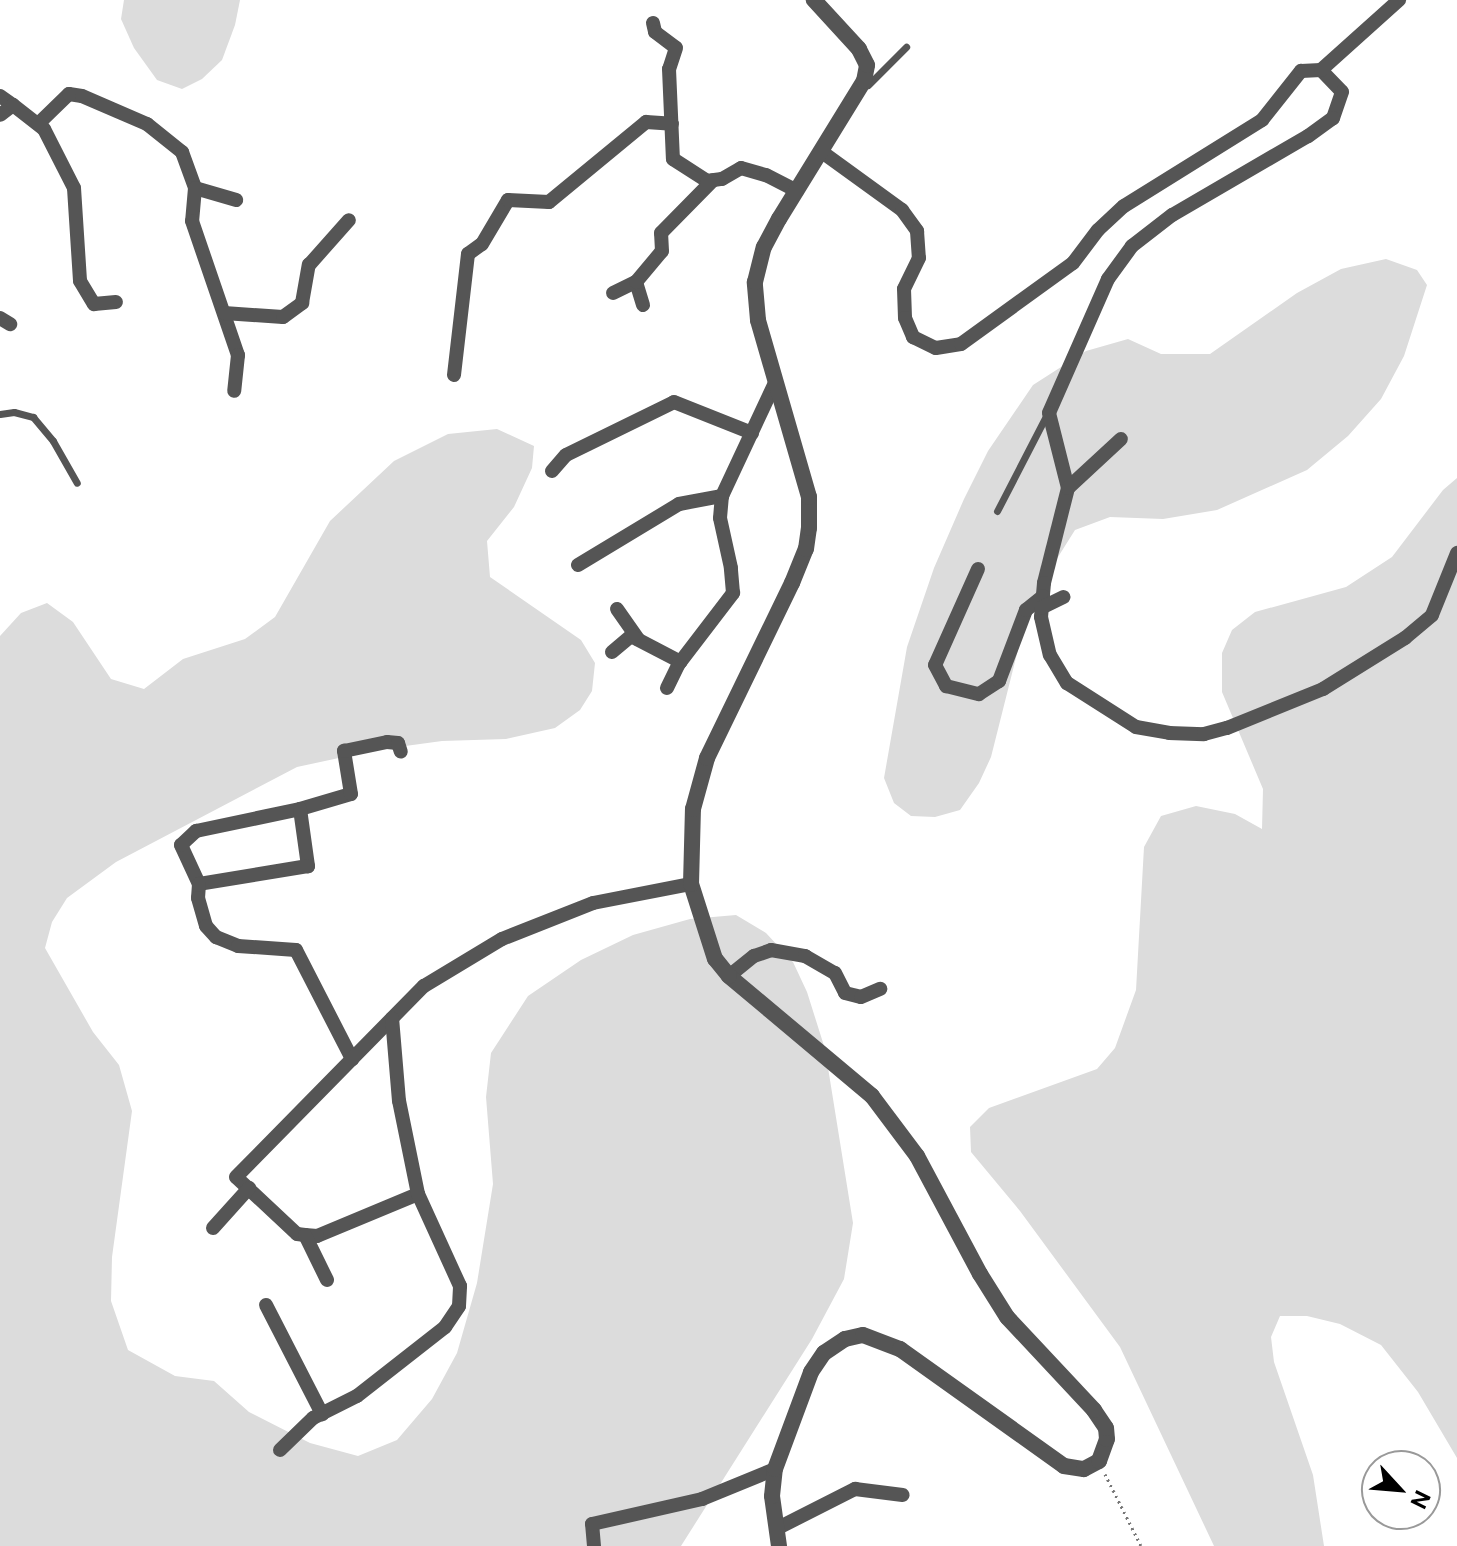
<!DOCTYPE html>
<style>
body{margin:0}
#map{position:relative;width:1457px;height:1546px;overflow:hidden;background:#fff;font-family:"Public Sans",sans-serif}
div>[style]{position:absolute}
.green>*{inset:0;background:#dcdcdc}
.path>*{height:3px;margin-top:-1.5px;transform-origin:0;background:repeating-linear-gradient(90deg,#777 0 2px,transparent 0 6px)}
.service>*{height:7px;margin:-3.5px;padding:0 3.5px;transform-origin:3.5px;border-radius:3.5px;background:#555}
.minor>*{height:14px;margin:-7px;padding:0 7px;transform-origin:7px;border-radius:7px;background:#555}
.tertiary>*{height:16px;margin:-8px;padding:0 8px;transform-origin:8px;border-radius:8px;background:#555}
span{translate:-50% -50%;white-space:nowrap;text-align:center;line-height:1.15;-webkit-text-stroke:8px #fff;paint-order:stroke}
.north{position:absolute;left:1361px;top:1450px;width:80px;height:80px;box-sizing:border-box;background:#fff;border:2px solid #999;border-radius:50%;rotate:116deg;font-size:22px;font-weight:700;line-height:32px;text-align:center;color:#000}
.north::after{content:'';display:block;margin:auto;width:28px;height:36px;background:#000;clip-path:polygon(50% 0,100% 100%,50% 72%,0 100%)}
</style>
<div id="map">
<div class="green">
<i style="clip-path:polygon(124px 0,240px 0,235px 25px,222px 60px,202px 79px,182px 89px,157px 80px,134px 48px,121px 19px)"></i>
<i style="clip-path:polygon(1386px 259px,1417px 270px,1427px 285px,1404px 356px,1381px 399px,1348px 436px,1307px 470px,1217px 510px,1163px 519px,1110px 517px,1075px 530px,1048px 573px,1022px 634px,991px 757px,979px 783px,960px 810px,935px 817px,911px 816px,894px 803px,884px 778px,907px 647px,934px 568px,964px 499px,988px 451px,1033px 385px,1086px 351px,1128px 339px,1161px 354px,1210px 354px,1297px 293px,1341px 269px)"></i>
<i style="clip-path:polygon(497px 429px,534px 446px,532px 468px,514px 507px,487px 541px,490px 577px,581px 640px,595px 663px,592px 691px,580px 710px,555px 728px,506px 739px,442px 741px,376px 750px,297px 767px,116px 862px,67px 898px,52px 922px,45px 948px,93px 1032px,119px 1065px,132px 1111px,112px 1257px,111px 1301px,128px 1350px,175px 1376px,214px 1381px,249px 1412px,310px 1443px,358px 1456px,397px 1440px,432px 1399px,457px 1353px,477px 1283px,493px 1184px,486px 1097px,491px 1053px,528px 996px,581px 960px,633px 935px,690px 919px,736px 915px,766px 933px,793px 962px,807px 992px,825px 1049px,853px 1223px,844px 1279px,812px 1339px,681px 1546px,0 1546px,0 636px,21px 613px,47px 603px,73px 622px,111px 679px,144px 689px,183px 659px,245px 639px,275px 617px,330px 521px,394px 461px,448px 434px)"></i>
<i style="clip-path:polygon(1457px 478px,1457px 1458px,1418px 1392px,1381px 1345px,1340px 1324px,1307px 1316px,1280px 1316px,1271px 1337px,1274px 1362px,1313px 1475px,1324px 1546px,1214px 1546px,1120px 1347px,1020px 1211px,971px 1152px,970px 1127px,989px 1108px,1097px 1069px,1115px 1048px,1136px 990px,1144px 847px,1161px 816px,1196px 806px,1235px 814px,1262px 829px,1263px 789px,1222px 692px,1222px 653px,1232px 630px,1255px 612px,1346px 587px,1392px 557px,1443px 490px)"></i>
</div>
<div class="path">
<i style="left:1105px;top:1474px;width:80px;rotate:63.4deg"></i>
</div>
<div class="service">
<i style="left:868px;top:85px;width:54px;rotate:-45deg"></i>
<i style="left:0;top:414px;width:14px;rotate:-8deg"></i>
<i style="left:14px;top:412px;width:20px;rotate:15deg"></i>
<i style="left:33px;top:417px;width:31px;rotate:50deg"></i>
<i style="left:53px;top:441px;width:48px;rotate:60.3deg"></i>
<i style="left:997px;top:511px;width:109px;rotate:-62.7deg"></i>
</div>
<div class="minor">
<i style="left:653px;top:23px;width:9px;rotate:77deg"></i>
<i style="left:655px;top:32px;width:26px;rotate:37deg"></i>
<i style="left:676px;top:48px;width:22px;rotate:108deg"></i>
<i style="left:669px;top:69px;width:90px;rotate:87.5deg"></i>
<i style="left:673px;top:159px;width:40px;rotate:32.9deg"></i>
<i style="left:707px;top:181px;width:15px;rotate:-8deg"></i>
<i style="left:722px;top:179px;width:22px;rotate:-30deg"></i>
<i style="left:741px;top:168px;width:26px;rotate:16deg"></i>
<i style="left:766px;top:175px;width:35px;rotate:27deg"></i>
<i style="left:1321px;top:70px;width:30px;rotate:46deg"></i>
<i style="left:1342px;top:92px;width:28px;rotate:109deg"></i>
<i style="left:1333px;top:118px;width:31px;rotate:144deg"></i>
<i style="left:1308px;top:136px;width:157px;rotate:149.8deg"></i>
<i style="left:1172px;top:215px;width:51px;rotate:142.2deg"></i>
<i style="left:1132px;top:246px;width:41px;rotate:126deg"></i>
<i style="left:1108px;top:279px;width:146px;rotate:113.8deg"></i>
<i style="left:1049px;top:413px;width:77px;rotate:75.8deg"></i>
<i style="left:1068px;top:488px;width:98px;rotate:104.2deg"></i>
<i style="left:1044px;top:583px;width:34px;rotate:95deg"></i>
<i style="left:1041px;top:617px;width:39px;rotate:77deg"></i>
<i style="left:1050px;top:655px;width:33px;rotate:59deg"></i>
<i style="left:1067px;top:683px;width:82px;rotate:32.5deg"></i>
<i style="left:1136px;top:727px;width:34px;rotate:10deg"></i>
<i style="left:1169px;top:733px;width:35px;rotate:2deg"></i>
<i style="left:1204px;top:734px;width:24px;rotate:-15deg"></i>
<i style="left:1227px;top:728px;width:104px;rotate:-22.1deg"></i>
<i style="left:1323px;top:689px;width:97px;rotate:-31.9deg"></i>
<i style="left:1405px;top:638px;width:35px;rotate:-40deg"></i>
<i style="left:1432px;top:615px;width:67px;rotate:-68deg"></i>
<i style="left:0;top:96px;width:16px;rotate:35deg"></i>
<i style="left:13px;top:105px;width:16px;rotate:142deg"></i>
<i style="left:13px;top:105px;width:39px;rotate:38deg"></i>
<i style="left:44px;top:129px;width:66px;rotate:63deg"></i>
<i style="left:74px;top:188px;width:93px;rotate:86.3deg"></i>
<i style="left:80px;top:281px;width:27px;rotate:59deg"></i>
<i style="left:94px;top:304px;width:22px;rotate:-5deg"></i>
<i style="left:38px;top:124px;width:43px;rotate:-44.1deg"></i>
<i style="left:69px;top:94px;width:13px;rotate:9deg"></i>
<i style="left:82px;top:96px;width:71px;rotate:23.3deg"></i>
<i style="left:147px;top:124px;width:45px;rotate:38.7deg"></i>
<i style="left:182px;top:152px;width:38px;rotate:70deg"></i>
<i style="left:195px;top:188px;width:43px;rotate:16.3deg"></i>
<i style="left:822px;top:152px;width:99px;rotate:35.9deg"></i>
<i style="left:902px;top:210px;width:26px;rotate:54deg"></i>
<i style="left:917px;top:231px;width:27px;rotate:86deg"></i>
<i style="left:919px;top:258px;width:34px;rotate:116deg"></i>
<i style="left:904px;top:289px;width:29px;rotate:88deg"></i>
<i style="left:905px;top:318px;width:21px;rotate:67deg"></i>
<i style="left:913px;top:337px;width:25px;rotate:26deg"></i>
<i style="left:936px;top:348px;width:25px;rotate:-9deg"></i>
<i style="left:961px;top:344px;width:138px;rotate:-35.9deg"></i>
<i style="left:1073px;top:263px;width:41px;rotate:-52.9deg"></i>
<i style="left:1098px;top:230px;width:35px;rotate:-43deg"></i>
<i style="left:1124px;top:206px;width:163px;rotate:-31.9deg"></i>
<i style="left:1262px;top:120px;width:63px;rotate:-51.5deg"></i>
<i style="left:1301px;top:71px;width:20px;rotate:-3deg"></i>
<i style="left:1321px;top:70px;width:105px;rotate:-41.9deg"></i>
<i style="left:195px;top:188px;width:33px;rotate:95deg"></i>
<i style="left:192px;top:221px;width:142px;rotate:71.1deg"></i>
<i style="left:238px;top:355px;width:36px;rotate:96deg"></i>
<i style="left:636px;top:282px;width:24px;rotate:73deg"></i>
<i style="left:613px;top:293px;width:25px;rotate:-26deg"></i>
<i style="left:636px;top:282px;width:40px;rotate:-50deg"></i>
<i style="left:662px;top:251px;width:18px;rotate:-93deg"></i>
<i style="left:661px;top:233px;width:74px;rotate:-45.5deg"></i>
<i style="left:224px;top:313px;width:59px;rotate:3.9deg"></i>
<i style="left:283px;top:317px;width:24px;rotate:-36deg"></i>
<i style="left:302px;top:303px;width:39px;rotate:-80deg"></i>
<i style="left:309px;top:265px;width:60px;rotate:-48.4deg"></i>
<i style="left:0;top:318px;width:12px;rotate:31deg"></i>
<i style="left:454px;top:375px;width:122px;rotate:-83.4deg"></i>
<i style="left:468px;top:254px;width:17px;rotate:-36deg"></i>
<i style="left:482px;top:244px;width:51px;rotate:-59.4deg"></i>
<i style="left:508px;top:200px;width:41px;rotate:2.8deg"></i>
<i style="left:549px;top:202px;width:126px;rotate:-39.5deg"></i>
<i style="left:646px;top:122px;width:26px;rotate:4deg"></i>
<i style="left:552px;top:471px;width:21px;rotate:-49deg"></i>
<i style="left:566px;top:455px;width:120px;rotate:-26.1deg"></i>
<i style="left:674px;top:402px;width:84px;rotate:21.7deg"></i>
<i style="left:1068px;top:488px;width:72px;rotate:-42.8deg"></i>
<i style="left:578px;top:565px;width:118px;rotate:-31.1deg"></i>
<i style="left:679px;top:504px;width:44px;rotate:-10.5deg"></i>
<i style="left:978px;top:569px;width:105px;rotate:114.1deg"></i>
<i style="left:935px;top:665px;width:24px;rotate:62deg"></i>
<i style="left:946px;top:686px;width:34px;rotate:14deg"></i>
<i style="left:979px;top:694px;width:24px;rotate:-33deg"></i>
<i style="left:999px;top:681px;width:76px;rotate:-69.2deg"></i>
<i style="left:1026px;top:610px;width:22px;rotate:-39deg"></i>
<i style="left:1041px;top:608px;width:25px;rotate:-26deg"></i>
<i style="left:617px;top:609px;width:37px;rotate:55deg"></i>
<i style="left:612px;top:652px;width:25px;rotate:-40deg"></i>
<i style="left:631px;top:636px;width:56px;rotate:27.5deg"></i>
<i style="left:667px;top:688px;width:25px;rotate:-64deg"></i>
<i style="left:678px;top:665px;width:91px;rotate:-52.6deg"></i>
<i style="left:733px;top:593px;width:25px;rotate:-95deg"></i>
<i style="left:731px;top:568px;width:51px;rotate:-102.4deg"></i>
<i style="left:720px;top:518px;width:22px;rotate:-85deg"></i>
<i style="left:722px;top:496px;width:125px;rotate:-64.9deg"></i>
<i style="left:300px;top:809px;width:53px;rotate:-16.4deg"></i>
<i style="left:351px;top:794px;width:44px;rotate:-99.2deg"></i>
<i style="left:344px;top:751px;width:44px;rotate:-11.8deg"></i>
<i style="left:387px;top:742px;width:11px;rotate:5deg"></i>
<i style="left:398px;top:743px;width:9px;rotate:72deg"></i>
<i style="left:199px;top:884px;width:43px;rotate:-114.8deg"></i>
<i style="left:181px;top:845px;width:21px;rotate:-43deg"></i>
<i style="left:196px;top:831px;width:106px;rotate:-11.9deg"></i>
<i style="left:300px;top:809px;width:58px;rotate:82deg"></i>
<i style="left:308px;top:866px;width:110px;rotate:170.6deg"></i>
<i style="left:199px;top:884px;width:14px;rotate:94deg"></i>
<i style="left:198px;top:898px;width:29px;rotate:74deg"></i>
<i style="left:206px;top:926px;width:15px;rotate:48deg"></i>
<i style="left:216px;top:937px;width:24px;rotate:22deg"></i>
<i style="left:238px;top:946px;width:58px;rotate:3.9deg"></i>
<i style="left:296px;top:950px;width:123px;rotate:62.8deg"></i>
<i style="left:729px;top:976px;width:32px;rotate:-39deg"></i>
<i style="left:754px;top:956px;width:18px;rotate:-19deg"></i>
<i style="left:771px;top:950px;width:35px;rotate:10deg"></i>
<i style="left:805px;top:956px;width:34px;rotate:30deg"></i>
<i style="left:835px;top:973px;width:22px;rotate:63deg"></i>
<i style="left:845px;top:993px;width:16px;rotate:14deg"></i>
<i style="left:861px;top:997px;width:21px;rotate:-23deg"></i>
<i style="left:418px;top:1194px;width:109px;rotate:157.4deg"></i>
<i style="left:317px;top:1236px;width:12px;rotate:-175deg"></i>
<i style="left:305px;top:1235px;width:8px;rotate:-173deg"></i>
<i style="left:297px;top:1234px;width:83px;rotate:-136.9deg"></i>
<i style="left:236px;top:1177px;width:268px;rotate:-45.5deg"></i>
<i style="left:424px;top:986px;width:91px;rotate:-31.1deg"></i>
<i style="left:502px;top:939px;width:98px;rotate:-21.6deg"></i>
<i style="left:593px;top:903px;width:100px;rotate:-11deg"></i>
<i style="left:213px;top:1228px;width:54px;rotate:-48deg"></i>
<i style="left:305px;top:1235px;width:50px;rotate:63.9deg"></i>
<i style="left:266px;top:1305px;width:123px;rotate:62.8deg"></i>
<i style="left:280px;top:1450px;width:46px;rotate:-44.1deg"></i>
<i style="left:313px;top:1418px;width:49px;rotate:-26.6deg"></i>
<i style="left:357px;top:1396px;width:112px;rotate:-38.1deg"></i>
<i style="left:445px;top:1327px;width:25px;rotate:-56deg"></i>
<i style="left:459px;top:1306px;width:20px;rotate:-87deg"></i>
<i style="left:460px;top:1286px;width:101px;rotate:-114.5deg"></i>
<i style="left:418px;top:1194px;width:95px;rotate:-101.5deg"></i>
<i style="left:399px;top:1101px;width:83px;rotate:-94.8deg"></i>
<i style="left:776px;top:1529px;width:89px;rotate:-26.9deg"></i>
<i style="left:855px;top:1489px;width:48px;rotate:7.1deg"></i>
<i style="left:594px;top:1546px;width:22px;rotate:-95deg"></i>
<i style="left:592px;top:1524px;width:113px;rotate:-12.8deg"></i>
<i style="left:702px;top:1499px;width:79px;rotate:-22.3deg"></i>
</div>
<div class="tertiary">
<i style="left:779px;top:1546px;width:50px;rotate:-98deg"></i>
<i style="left:772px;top:1496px;width:27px;rotate:-84deg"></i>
<i style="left:775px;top:1469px;width:103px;rotate:-69.6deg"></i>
<i style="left:811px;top:1372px;width:23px;rotate:-56deg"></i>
<i style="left:824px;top:1353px;width:25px;rotate:-34deg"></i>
<i style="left:845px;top:1339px;width:18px;rotate:-13deg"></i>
<i style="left:863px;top:1335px;width:40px;rotate:21deg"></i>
<i style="left:900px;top:1349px;width:201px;rotate:35.5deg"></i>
<i style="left:1064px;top:1466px;width:20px;rotate:9deg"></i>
<i style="left:1084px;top:1469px;width:17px;rotate:-28deg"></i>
<i style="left:1099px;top:1461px;width:23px;rotate:-70deg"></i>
<i style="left:1107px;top:1439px;width:11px;rotate:-95deg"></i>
<i style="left:1106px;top:1428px;width:22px;rotate:-124deg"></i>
<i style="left:1094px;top:1410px;width:127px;rotate:-133.1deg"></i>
<i style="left:1007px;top:1317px;width:51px;rotate:-122.1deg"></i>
<i style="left:980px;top:1274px;width:134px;rotate:-118.1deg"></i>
<i style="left:917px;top:1156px;width:75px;rotate:-126.9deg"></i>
<i style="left:872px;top:1096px;width:187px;rotate:-140deg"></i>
<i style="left:729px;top:976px;width:22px;rotate:-129deg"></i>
<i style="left:715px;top:959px;width:79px;rotate:-107.7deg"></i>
<i style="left:691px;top:884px;width:75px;rotate:-88.5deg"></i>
<i style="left:693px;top:809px;width:53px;rotate:-74.6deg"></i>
<i style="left:707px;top:758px;width:195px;rotate:-64.1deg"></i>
<i style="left:792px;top:583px;width:37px;rotate:-68deg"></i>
<i style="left:806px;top:549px;width:21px;rotate:-82deg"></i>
<i style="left:809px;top:528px;width:31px;rotate:-90deg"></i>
<i style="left:809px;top:497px;width:184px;rotate:-106.1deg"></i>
<i style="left:758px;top:320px;width:38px;rotate:-95deg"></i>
<i style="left:755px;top:282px;width:36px;rotate:-76deg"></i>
<i style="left:764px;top:247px;width:32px;rotate:-62deg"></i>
<i style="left:779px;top:219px;width:162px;rotate:-58.4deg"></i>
<i style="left:864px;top:81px;width:16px;rotate:-79deg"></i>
<i style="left:867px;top:65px;width:18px;rotate:-117deg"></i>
<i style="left:859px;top:49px;width:67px;rotate:-132.6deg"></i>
</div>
<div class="north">N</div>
</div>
